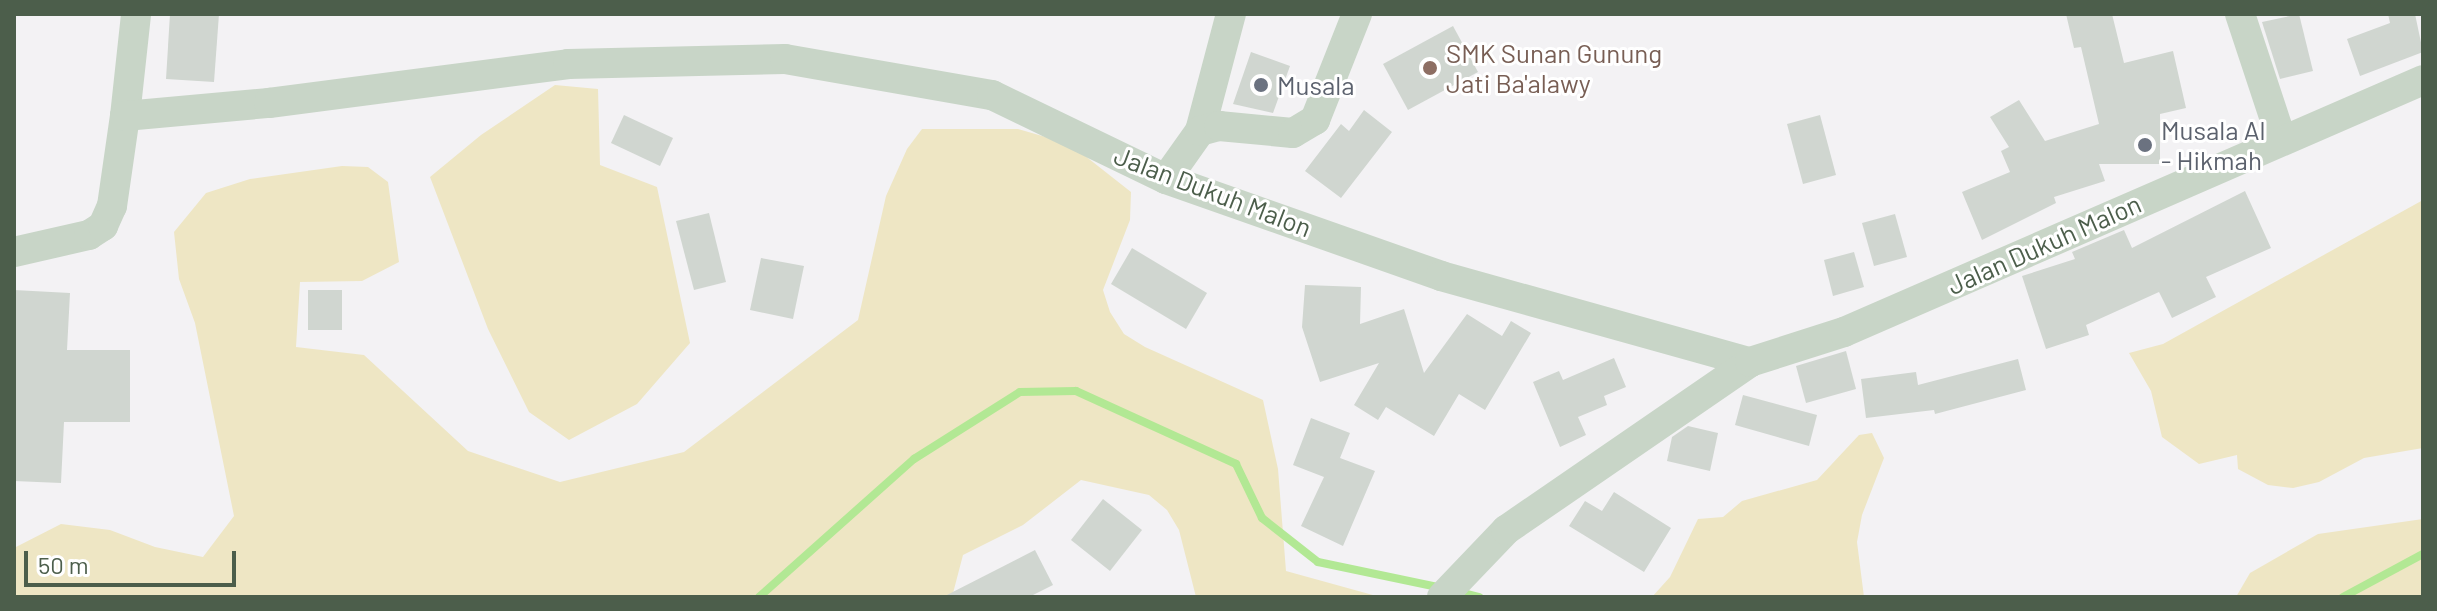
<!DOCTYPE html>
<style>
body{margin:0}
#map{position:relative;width:2437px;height:611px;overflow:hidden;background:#f3f2f4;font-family:Barlow,sans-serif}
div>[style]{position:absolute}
.green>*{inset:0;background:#eee6c4}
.stream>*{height:8px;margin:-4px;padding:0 4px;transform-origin:4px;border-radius:4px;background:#b2e894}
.building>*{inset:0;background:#d0d6d0}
.minor>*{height:30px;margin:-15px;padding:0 15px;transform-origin:15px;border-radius:15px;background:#c8d5c7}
.dots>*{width:22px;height:22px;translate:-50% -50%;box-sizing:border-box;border:4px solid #fff;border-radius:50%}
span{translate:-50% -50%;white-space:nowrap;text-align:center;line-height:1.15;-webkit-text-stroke:6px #fff;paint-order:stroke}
.education-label{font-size:26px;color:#785e54}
.left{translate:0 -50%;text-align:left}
.worship-label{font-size:26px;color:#5b616d}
.street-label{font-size:26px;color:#4c5e4b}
.frame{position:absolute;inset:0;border:16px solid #4c5e4b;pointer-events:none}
.scale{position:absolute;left:24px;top:551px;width:212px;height:36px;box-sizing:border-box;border:4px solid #4c5e4b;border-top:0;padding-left:10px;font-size:24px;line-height:28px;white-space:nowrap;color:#4c5e4b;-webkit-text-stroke:6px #fff;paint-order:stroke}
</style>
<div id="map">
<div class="green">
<i style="clip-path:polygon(555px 85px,598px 89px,600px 165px,657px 187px,690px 343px,637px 404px,569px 440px,529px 412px,488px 329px,430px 177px,481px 135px)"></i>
<i style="clip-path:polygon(922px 129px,1018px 129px,1070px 144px,1131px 192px,1130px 220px,1103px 290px,1110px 312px,1124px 334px,1145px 347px,1263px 400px,1278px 469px,1286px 571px,1380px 597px,1196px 597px,1179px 530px,1167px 510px,1149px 495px,1081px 480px,1023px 525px,963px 555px,952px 597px,14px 597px,14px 548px,61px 524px,110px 530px,155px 547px,203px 557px,234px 516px,195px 323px,179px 279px,174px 232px,206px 193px,250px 179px,342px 166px,368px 167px,388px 182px,399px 262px,362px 281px,300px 282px,296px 347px,364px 355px,468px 451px,560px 482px,684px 452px,858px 320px,886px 196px,907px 149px)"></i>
<i style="clip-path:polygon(2423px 200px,2423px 448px,2364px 458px,2319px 482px,2293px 488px,2268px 485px,2238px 469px,2237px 455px,2199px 464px,2162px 437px,2151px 391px,2129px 353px,2163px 344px)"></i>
<i style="clip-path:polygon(1872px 433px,1884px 458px,1862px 515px,1857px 542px,1864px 597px,1652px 597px,1670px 577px,1698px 519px,1723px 517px,1742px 501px,1817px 480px,1859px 435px)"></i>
<i style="clip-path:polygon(2423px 519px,2423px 597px,2236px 597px,2250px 573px,2318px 534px)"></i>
</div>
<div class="stream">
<i style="left:1459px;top:592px;width:21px;rotate:14deg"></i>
<i style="left:759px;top:597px;width:208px;rotate:-41.7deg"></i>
<i style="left:914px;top:459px;width:125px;rotate:-32.3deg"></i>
<i style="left:1020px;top:392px;width:56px;rotate:-1deg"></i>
<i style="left:1076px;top:391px;width:176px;rotate:24.5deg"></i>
<i style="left:1236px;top:464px;width:60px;rotate:64.3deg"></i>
<i style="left:1262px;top:518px;width:71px;rotate:38.2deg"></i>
<i style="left:1318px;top:562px;width:127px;rotate:11.8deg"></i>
<i style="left:2343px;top:597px;width:91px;rotate:-28.3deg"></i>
</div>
<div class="building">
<i style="clip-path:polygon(170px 14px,219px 14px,214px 82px,166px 79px)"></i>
<i style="clip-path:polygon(2066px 14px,2112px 14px,2124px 63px,2173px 51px,2186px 108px,2160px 114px,2160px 164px,2099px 164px,2105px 181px,2054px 197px,2056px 203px,1982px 240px,1962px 192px,2010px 172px,2001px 151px,2009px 147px,1990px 117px,2019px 100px,2045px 141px,2099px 124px,2081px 47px,2074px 48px)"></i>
<i style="clip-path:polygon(2299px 14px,2313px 71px,2280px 79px,2262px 22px)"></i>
<i style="clip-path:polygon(2388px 14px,2415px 14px,2423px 52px,2360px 76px,2347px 39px,2390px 23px)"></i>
<i style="clip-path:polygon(1453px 26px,1478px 72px,1408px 110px,1383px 64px)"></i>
<i style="clip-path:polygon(1251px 52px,1290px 66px,1273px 113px,1233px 104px)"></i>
<i style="clip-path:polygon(1364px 110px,1392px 132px,1341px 198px,1305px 171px,1341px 124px,1349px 131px)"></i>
<i style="clip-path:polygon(624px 115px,673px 138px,660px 166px,611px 143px)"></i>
<i style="clip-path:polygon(1820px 115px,1836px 175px,1803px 184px,1787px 124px)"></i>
<i style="clip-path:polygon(2245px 191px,2271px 248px,2206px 277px,2216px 297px,2172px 318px,2159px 292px,2086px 325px,2089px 335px,2046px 349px,2022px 276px,2075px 259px,2072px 252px,2124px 230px,2132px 248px)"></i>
<i style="clip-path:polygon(709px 213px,726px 282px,694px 290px,676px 221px)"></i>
<i style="clip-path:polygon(1895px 214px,1907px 257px,1874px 266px,1862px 223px)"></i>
<i style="clip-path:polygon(1132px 248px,1207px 293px,1186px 329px,1111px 284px)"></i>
<i style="clip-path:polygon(1854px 252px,1864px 287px,1833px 296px,1824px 260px)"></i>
<i style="clip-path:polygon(761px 258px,804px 266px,793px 319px,750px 310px)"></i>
<i style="clip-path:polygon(1305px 285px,1361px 287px,1360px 324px,1404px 309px,1424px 373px,1467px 314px,1502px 336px,1511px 321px,1531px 333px,1485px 410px,1459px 394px,1434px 436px,1386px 407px,1378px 420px,1354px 405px,1379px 363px,1320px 382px,1302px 327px)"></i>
<i style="clip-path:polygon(14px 290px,70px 293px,67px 350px,130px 350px,130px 422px,64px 422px,61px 483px,14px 481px)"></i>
<i style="clip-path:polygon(308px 290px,342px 290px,342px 330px,308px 330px)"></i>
<i style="clip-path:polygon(1846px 351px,1856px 389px,1806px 403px,1796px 366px)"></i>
<i style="clip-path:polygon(1614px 358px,1626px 387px,1604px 396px,1607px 405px,1578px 417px,1586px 435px,1560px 447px,1533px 382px,1559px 371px,1563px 380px)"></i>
<i style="clip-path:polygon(2018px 359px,2026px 390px,1935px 414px,1934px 410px,1866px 418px,1861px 379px,1916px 372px,1918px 385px)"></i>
<i style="clip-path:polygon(1743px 395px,1817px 415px,1809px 446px,1735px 425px)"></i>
<i style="clip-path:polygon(1311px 418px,1350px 433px,1340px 458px,1375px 471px,1343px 546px,1301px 526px,1324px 477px,1293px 465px)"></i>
<i style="clip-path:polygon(1688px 426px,1718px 433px,1710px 471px,1667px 461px,1672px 437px)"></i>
<i style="clip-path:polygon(1614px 492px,1671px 528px,1644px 572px,1569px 526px,1585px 501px,1602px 511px)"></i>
<i style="clip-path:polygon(1103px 499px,1142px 530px,1110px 571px,1071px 540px)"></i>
<i style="clip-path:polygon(1035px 550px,1053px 585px,1029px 597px,943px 597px)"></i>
</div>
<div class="minor">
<i style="left:2240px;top:14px;width:131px;rotate:71.7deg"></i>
<i style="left:125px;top:116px;width:103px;rotate:-83.8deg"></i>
<i style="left:1200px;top:131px;width:121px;rotate:-75.2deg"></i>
<i style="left:1166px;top:179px;width:59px;rotate:-54.7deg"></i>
<i style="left:1200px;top:131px;width:20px;rotate:-15deg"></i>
<i style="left:1219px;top:126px;width:74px;rotate:5.4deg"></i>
<i style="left:1293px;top:133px;width:26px;rotate:-31deg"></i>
<i style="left:1315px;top:120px;width:114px;rotate:-68.4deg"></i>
<i style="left:14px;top:252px;width:77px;rotate:-12.8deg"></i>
<i style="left:89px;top:235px;width:17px;rotate:-33deg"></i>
<i style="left:103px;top:226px;width:22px;rotate:-66deg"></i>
<i style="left:112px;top:206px;width:91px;rotate:-81.8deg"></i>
<i style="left:125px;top:116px;width:145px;rotate:-5.2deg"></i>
<i style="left:269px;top:103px;width:302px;rotate:-7.4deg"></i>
<i style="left:568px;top:64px;width:217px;rotate:-1.3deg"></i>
<i style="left:785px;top:59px;width:210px;rotate:9.9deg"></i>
<i style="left:992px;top:95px;width:193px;rotate:25.8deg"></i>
<i style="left:1166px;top:179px;width:292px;rotate:19.4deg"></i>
<i style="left:1441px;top:276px;width:321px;rotate:15.6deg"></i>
<i style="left:1442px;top:597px;width:93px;rotate:-46.3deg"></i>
<i style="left:1506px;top:530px;width:296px;rotate:-34.5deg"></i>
<i style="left:1750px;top:362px;width:99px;rotate:-17.7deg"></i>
<i style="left:1844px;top:332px;width:631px;rotate:-23.52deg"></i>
</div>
<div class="dots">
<i style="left:1430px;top:68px;background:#8d6e63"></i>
<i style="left:1261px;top:85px;background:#6b7280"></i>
<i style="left:2145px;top:145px;background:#6b7280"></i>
</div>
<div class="education-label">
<span class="left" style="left:1446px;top:68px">SMK Sunan Gunung<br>Jati Ba'alawy</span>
</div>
<div class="worship-label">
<span class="left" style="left:1277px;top:85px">Musala</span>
<span class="left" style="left:2161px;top:145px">Musala Al<br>- Hikmah</span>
</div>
<div class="street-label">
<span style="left:1213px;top:191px;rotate:21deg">Jalan Dukuh Malon</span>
<span style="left:2044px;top:244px;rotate:-24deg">Jalan Dukuh Malon</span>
</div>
<div class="frame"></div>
<div class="scale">50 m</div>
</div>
